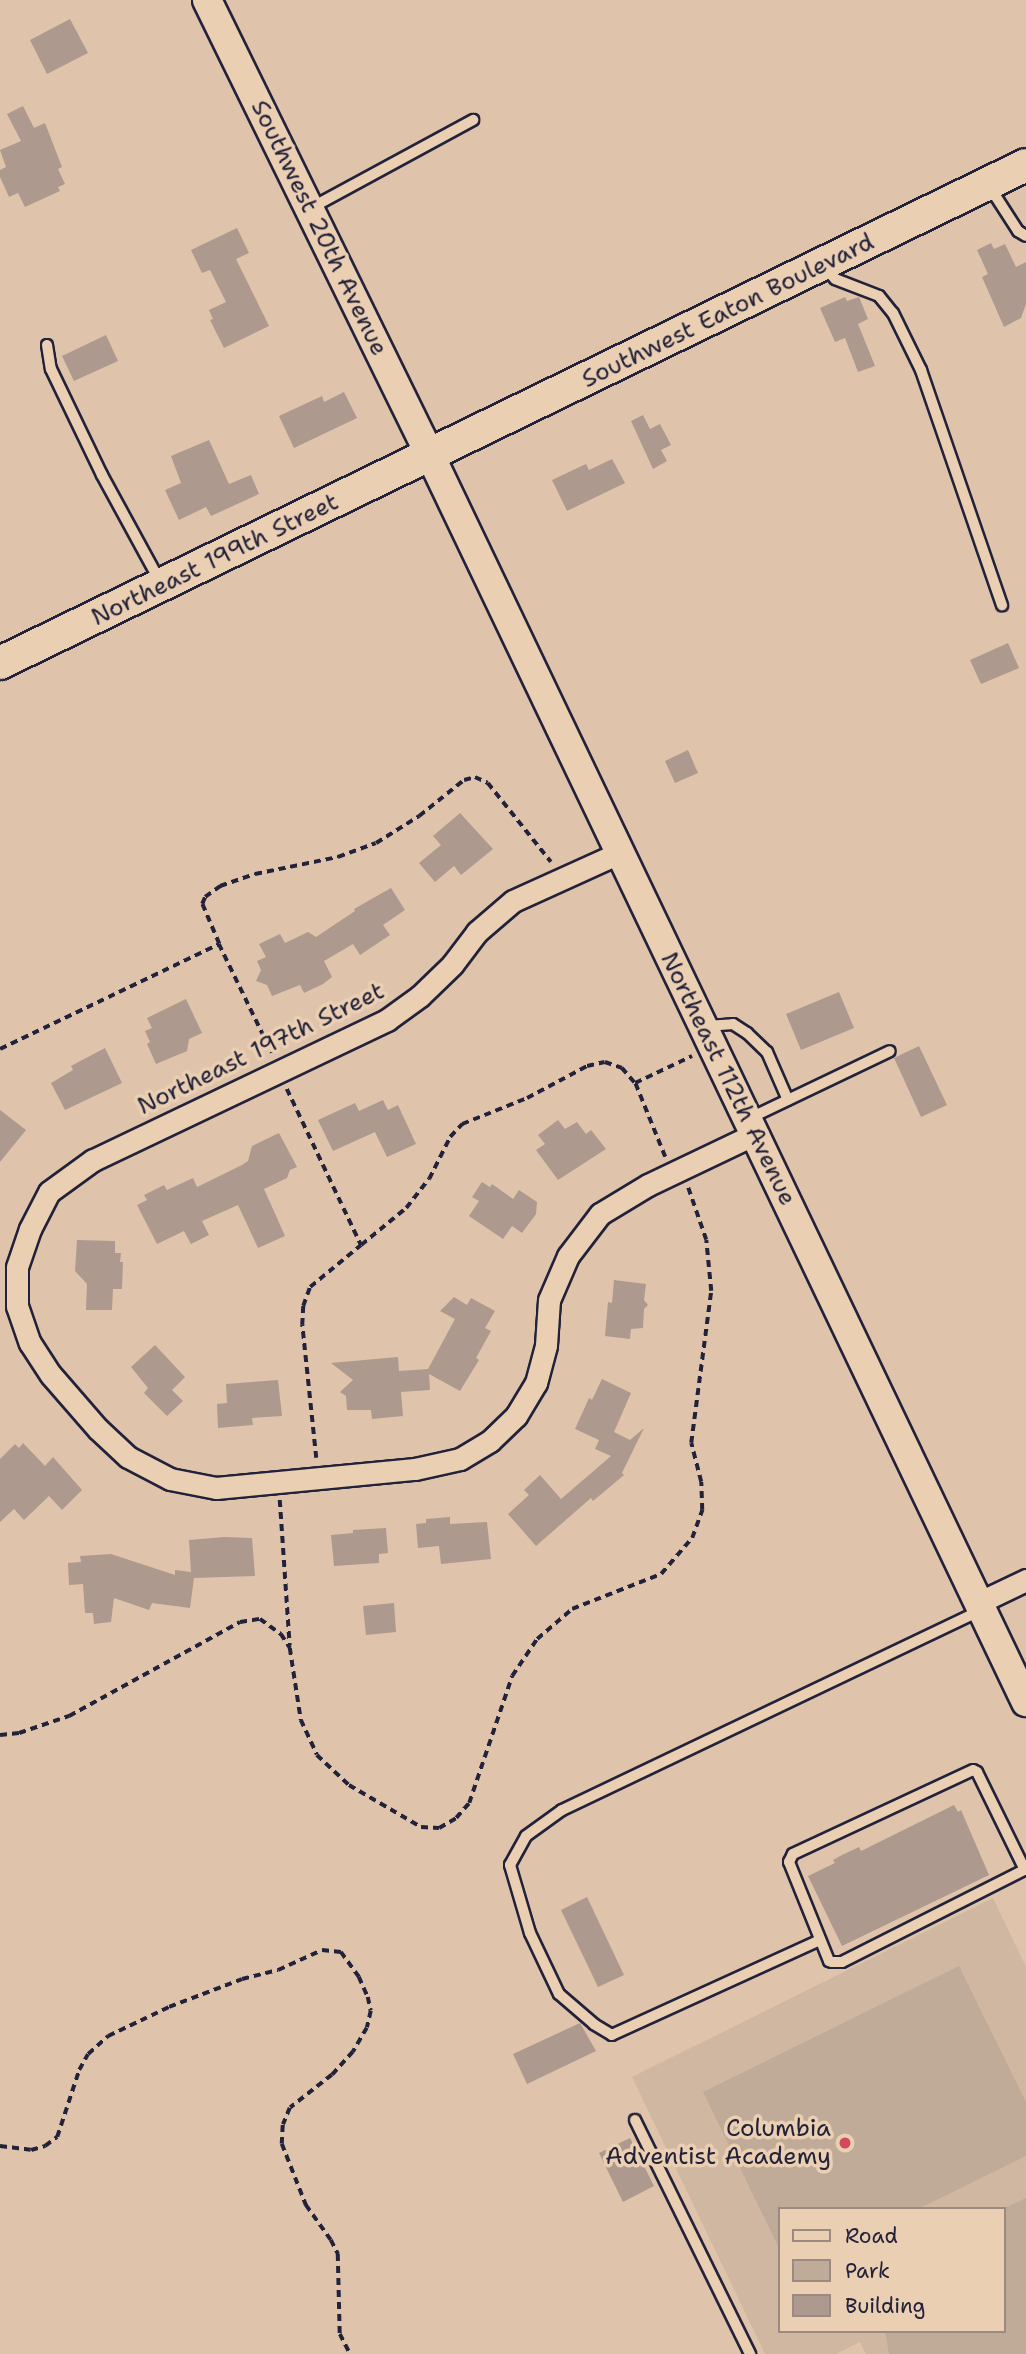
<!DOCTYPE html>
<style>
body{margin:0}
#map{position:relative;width:1026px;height:2354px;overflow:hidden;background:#dfc4ab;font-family:"Shantell Sans",sans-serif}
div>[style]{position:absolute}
.built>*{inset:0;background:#d0b7a2}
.green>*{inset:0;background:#c0aa98}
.building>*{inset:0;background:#ad998d}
.path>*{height:3.5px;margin-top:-1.75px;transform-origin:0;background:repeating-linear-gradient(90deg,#22223b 0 7px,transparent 0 12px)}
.roads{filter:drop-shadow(2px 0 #22223b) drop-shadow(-2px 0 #22223b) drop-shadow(0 2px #22223b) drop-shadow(0 -2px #22223b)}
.service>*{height:10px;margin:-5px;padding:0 5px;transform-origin:5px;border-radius:5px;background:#ebcfb2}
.minor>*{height:21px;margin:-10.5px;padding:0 10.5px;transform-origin:10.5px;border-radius:10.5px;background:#ebcfb2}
.tertiary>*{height:28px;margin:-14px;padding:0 14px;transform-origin:14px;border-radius:14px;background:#ebcfb2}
.secondary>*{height:32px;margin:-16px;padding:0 16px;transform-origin:16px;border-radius:16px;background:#ebcfb2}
.dots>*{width:19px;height:19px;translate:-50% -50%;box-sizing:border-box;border:4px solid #ebcfb2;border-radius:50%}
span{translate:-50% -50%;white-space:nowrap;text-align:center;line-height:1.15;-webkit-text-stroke:7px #ebcfb2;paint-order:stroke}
.street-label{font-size:24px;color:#22223b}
.poi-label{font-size:24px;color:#22223b}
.right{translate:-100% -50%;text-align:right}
.legend{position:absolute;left:778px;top:2207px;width:228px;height:126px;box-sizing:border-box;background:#ebcfb2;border:2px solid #9b8a82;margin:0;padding:9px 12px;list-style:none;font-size:21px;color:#22223b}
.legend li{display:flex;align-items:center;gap:14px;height:35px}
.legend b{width:35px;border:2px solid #9b8a82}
</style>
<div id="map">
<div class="built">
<i style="clip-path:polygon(evenodd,993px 1898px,1026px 1967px,1026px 2354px,866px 2354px,860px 2342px,836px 2354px,765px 2354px,632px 2077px,993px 1898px,779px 2209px,1003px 2209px,1003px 2331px,779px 2331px,779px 2209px)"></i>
</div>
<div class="green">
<i style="clip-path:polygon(959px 1966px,1026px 2102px,1026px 2156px,918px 2209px,779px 2209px,779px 2248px,703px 2092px)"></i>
<i style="clip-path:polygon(1026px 2198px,1026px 2354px,889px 2354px,885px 2331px,1003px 2331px,1003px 2209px)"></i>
</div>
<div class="building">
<i style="clip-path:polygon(70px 19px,88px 53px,47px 74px,30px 40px)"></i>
<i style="clip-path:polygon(23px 106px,34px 128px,45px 123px,62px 167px,58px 169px,65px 184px,58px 187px,60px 191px,25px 207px,18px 193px,9px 197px,0 177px,0 170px,6px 167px,0 150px,21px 141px,7px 114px)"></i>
<i style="clip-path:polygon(237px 228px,249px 253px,236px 259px,269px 326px,224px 348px,210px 320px,213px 319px,209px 310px,226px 302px,210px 270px,202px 273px,191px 250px)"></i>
<i style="clip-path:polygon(991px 243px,994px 249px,1005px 244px,1016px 267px,1026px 262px,1026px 304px,1021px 318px,1004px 327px,982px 277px,988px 274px,977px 250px)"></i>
<i style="clip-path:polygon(845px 297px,847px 301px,859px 297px,868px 319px,858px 324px,875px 366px,858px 372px,845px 338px,835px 342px,820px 308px)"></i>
<i style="clip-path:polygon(106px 335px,118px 361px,74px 381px,62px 356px)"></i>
<i style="clip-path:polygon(344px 392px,357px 418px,294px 448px,279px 416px,322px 396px,324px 402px)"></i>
<i style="clip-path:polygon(643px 415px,650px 429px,660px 424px,671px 445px,661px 450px,667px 461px,653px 469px,631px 421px)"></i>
<i style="clip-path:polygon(209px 440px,229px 484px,251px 475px,259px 494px,211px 516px,206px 507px,179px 520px,165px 490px,181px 483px,171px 456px)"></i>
<i style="clip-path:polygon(612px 459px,625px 483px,567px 511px,552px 480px,586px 464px,589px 470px)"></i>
<i style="clip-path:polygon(1008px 643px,1019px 668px,981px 684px,970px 660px)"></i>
<i style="clip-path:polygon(688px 750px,698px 773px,675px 783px,665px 761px)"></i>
<i style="clip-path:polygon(460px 813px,493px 849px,461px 875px,454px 866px,435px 882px,419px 863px,441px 845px,433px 836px)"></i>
<i style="clip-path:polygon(391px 888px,405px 910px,383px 925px,390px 935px,360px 955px,353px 944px,324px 961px,332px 977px,323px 984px,304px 993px,300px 985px,272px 996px,267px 985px,256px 981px,261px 970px,257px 961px,266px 957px,259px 944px,280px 934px,285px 943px,308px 932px,316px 937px,355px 911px,354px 909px)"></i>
<i style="clip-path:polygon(839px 992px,854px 1028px,801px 1050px,786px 1014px)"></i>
<i style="clip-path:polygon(186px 999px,202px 1033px,189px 1039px,187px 1051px,156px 1064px,147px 1044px,150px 1042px,145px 1031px,152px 1028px,147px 1018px)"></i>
<i style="clip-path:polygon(919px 1046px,947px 1105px,921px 1117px,894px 1058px)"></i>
<i style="clip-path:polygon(105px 1048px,122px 1083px,65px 1110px,51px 1083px,73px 1070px,71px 1066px)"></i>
<i style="clip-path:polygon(383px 1100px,388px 1110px,398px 1105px,416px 1144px,387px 1157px,375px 1132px,333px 1151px,318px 1120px,355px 1103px,359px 1111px)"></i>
<i style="clip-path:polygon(0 1110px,26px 1130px,0 1162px)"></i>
<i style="clip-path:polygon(558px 1120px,565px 1129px,577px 1122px,586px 1134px,591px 1130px,606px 1149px,558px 1180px,536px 1150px,545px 1144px,538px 1135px)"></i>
<i style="clip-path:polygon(279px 1133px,297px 1167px,290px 1170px,287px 1178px,264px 1189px,285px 1236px,258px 1248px,238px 1205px,202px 1221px,209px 1235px,191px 1244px,184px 1231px,157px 1244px,137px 1205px,147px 1200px,144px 1195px,164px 1185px,167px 1190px,193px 1178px,197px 1187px,242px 1165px,248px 1161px,252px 1146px)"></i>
<i style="clip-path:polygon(482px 1182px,490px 1187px,492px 1184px,513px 1199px,519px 1190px,537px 1202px,536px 1214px,522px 1233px,512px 1226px,503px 1239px,469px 1216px,479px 1201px,472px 1197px)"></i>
<i style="clip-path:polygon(77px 1240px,115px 1241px,115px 1253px,121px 1253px,120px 1262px,123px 1262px,122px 1289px,113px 1289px,112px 1310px,86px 1310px,87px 1284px,75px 1271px)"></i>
<i style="clip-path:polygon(614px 1280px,646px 1284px,644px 1300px,648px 1305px,644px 1309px,643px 1328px,631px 1329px,630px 1339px,605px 1336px,608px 1302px,612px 1303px)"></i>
<i style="clip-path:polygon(454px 1297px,467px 1305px,471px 1298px,495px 1311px,485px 1328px,491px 1331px,476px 1358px,479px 1360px,460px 1391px,429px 1374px,430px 1390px,401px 1392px,403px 1416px,372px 1419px,371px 1410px,347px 1410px,346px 1396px,340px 1392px,353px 1380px,331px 1363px,398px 1357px,399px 1371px,428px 1369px,455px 1319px,440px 1311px)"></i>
<i style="clip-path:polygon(155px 1345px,185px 1377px,172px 1390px,183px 1401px,167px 1416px,144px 1393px,148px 1388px,131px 1367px)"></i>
<i style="clip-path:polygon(602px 1379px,631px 1393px,614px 1432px,630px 1440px,644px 1428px,622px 1473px,624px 1475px,593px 1501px,591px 1498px,536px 1546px,508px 1514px,529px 1495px,524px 1490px,540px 1475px,561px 1499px,611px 1456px,595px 1449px,599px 1440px,575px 1429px,589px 1398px,592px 1400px)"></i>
<i style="clip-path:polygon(278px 1380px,282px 1416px,252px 1418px,253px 1425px,218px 1428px,217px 1404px,227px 1403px,226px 1384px)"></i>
<i style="clip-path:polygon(23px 1443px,45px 1466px,53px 1457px,82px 1490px,62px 1510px,49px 1496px,24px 1520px,14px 1509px,0 1522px,0 1459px,15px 1444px,19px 1448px)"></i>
<i style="clip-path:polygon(450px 1517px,450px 1524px,487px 1522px,491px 1559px,441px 1564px,439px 1546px,418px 1548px,416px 1524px,426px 1523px,426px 1519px)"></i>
<i style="clip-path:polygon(386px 1528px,388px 1553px,379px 1554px,379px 1563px,334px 1566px,331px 1535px,353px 1533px,353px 1530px)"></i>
<i style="clip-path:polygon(224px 1537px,252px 1538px,255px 1576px,194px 1578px,190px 1608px,152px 1603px,149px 1610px,114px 1598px,111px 1622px,94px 1624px,93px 1613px,85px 1613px,83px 1584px,69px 1585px,68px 1563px,81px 1562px,80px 1556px,111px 1554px,175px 1575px,175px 1570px,191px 1572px,189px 1540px)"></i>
<i style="clip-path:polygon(394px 1603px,396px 1632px,366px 1635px,363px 1606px)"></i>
<i style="clip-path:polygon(954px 1805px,958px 1812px,961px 1810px,989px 1875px,842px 1946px,808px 1876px,835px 1863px,833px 1860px,842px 1855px,859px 1847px,861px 1851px)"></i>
<i style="clip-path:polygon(587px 1897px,624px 1975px,598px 1987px,561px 1910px)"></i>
<i style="clip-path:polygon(580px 2023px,596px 2051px,527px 2084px,513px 2054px)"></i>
<i style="clip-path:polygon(630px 2138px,654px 2186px,623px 2202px,599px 2153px)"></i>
</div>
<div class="path">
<i style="left:219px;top:944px;width:43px;rotate:-113deg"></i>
<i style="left:202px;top:904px;width:8px;rotate:-67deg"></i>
<i style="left:205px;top:897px;width:19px;rotate:-36deg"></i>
<i style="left:220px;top:886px;width:37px;rotate:-19deg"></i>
<i style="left:255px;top:874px;width:85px;rotate:-11.6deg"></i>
<i style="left:338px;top:857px;width:40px;rotate:-20.2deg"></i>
<i style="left:376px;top:843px;width:51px;rotate:-32.1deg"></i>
<i style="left:419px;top:816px;width:58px;rotate:-38.7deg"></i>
<i style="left:464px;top:780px;width:11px;rotate:-15deg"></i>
<i style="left:475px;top:777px;width:14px;rotate:25deg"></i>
<i style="left:488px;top:783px;width:101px;rotate:51.4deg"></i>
<i style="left:0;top:1049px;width:243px;rotate:-25.6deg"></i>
<i style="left:219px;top:944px;width:121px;rotate:64.1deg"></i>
<i style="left:287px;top:1089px;width:173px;rotate:64.6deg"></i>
<i style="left:361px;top:1245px;width:58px;rotate:-39.4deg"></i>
<i style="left:406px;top:1208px;width:37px;rotate:-52deg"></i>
<i style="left:429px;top:1179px;width:47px;rotate:-63.4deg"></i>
<i style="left:450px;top:1137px;width:18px;rotate:-47deg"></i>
<i style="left:462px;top:1124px;width:70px;rotate:-21.8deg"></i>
<i style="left:527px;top:1098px;width:68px;rotate:-28.1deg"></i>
<i style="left:587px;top:1066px;width:18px;rotate:-13deg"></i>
<i style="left:605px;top:1062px;width:18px;rotate:19deg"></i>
<i style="left:622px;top:1068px;width:20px;rotate:49deg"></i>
<i style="left:665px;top:1157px;width:80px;rotate:-112.1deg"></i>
<i style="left:635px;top:1083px;width:63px;rotate:-25.3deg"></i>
<i style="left:316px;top:1458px;width:134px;rotate:-96deg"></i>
<i style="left:302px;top:1325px;width:19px;rotate:-87deg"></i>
<i style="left:303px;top:1306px;width:20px;rotate:-70deg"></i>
<i style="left:310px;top:1287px;width:66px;rotate:-39.5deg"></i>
<i style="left:280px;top:1500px;width:146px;rotate:86.1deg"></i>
<i style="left:0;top:1735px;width:19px;rotate:-6deg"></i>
<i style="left:19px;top:1733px;width:53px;rotate:-18.8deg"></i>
<i style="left:69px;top:1716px;width:195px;rotate:-28.8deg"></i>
<i style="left:240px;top:1622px;width:20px;rotate:-9deg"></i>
<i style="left:260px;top:1619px;width:26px;rotate:36deg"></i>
<i style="left:281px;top:1634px;width:17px;rotate:57deg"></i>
<i style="left:290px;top:1648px;width:73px;rotate:81.3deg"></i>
<i style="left:301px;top:1720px;width:38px;rotate:65deg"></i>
<i style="left:317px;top:1755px;width:44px;rotate:43.2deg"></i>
<i style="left:349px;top:1785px;width:83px;rotate:30.3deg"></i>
<i style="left:421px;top:1827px;width:18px;rotate:3deg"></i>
<i style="left:439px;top:1828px;width:20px;rotate:-30deg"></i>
<i style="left:456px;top:1818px;width:20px;rotate:-49deg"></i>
<i style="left:469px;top:1803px;width:134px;rotate:-71.3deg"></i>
<i style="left:512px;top:1676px;width:45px;rotate:-56deg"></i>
<i style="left:537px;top:1639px;width:46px;rotate:-40.6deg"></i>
<i style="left:572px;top:1609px;width:96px;rotate:-21.5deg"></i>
<i style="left:661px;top:1574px;width:48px;rotate:-49.3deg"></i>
<i style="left:692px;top:1538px;width:30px;rotate:-70deg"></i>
<i style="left:702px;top:1510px;width:28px;rotate:-92deg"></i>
<i style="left:701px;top:1482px;width:40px;rotate:-104.4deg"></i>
<i style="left:691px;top:1443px;width:153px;rotate:-82.5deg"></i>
<i style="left:711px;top:1291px;width:51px;rotate:-95.6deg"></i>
<i style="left:706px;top:1240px;width:55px;rotate:-109.1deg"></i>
<i style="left:0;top:2146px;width:31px;rotate:7deg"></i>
<i style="left:31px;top:2150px;width:15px;rotate:-16deg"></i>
<i style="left:45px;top:2146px;width:15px;rotate:-37deg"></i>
<i style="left:57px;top:2137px;width:71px;rotate:-71.8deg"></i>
<i style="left:79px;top:2070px;width:18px;rotate:-61deg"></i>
<i style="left:88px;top:2054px;width:27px;rotate:-42deg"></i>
<i style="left:108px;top:2036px;width:68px;rotate:-25.4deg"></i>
<i style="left:169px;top:2007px;width:78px;rotate:-21deg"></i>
<i style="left:242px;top:1979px;width:37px;rotate:-14deg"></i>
<i style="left:278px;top:1970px;width:48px;rotate:-24.4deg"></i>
<i style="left:322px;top:1950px;width:19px;rotate:6deg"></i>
<i style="left:341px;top:1952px;width:31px;rotate:54deg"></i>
<i style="left:359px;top:1977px;width:22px;rotate:66deg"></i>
<i style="left:368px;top:1997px;width:14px;rotate:78deg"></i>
<i style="left:371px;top:2011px;width:17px;rotate:103deg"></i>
<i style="left:367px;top:2028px;width:28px;rotate:120deg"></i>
<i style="left:353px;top:2052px;width:31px;rotate:132deg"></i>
<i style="left:332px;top:2075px;width:53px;rotate:141.8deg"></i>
<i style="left:290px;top:2108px;width:18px;rotate:112deg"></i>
<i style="left:283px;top:2125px;width:19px;rotate:93deg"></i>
<i style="left:282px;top:2144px;width:66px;rotate:68.5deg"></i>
<i style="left:306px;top:2205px;width:43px;rotate:54.5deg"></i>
<i style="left:331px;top:2240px;width:16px;rotate:63deg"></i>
<i style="left:338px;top:2254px;width:80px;rotate:88.6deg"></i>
<i style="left:340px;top:2334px;width:22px;rotate:63deg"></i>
</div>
<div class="roads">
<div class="service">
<i style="left:989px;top:186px;width:54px;rotate:57.2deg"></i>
<i style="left:1018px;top:231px;width:9px;rotate:32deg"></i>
<i style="left:309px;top:209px;width:187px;rotate:-28.5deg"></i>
<i style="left:824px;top:267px;width:16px;rotate:47deg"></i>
<i style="left:835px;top:279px;width:47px;rotate:21.1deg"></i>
<i style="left:879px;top:296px;width:22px;rotate:51deg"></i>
<i style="left:893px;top:313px;width:64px;rotate:63.8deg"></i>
<i style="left:921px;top:370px;width:249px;rotate:71deg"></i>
<i style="left:47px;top:345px;width:24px;rotate:81deg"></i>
<i style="left:51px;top:369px;width:118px;rotate:64.3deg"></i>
<i style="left:102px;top:475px;width:123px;rotate:61.4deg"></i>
<i style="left:706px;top:1026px;width:27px;rotate:-4deg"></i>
<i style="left:733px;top:1024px;width:17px;rotate:33deg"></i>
<i style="left:747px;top:1033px;width:28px;rotate:44deg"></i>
<i style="left:767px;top:1052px;width:52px;rotate:66.4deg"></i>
<i style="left:748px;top:1119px;width:157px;rotate:-25.6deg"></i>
<i style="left:1025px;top:1870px;width:109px;rotate:-116.1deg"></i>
<i style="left:977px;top:1772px;width:4px;rotate:-153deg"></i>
<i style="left:973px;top:1770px;width:199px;rotate:155deg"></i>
<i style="left:793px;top:1854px;width:9px;rotate:117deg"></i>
<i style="left:789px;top:1862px;width:107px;rotate:68deg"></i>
<i style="left:829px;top:1961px;width:3px;rotate:18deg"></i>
<i style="left:832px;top:1962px;width:10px"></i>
<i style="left:842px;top:1962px;width:206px;rotate:-26.8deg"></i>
<i style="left:820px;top:1940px;width:229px;rotate:155.5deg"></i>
<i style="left:612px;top:2035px;width:21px;rotate:-149deg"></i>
<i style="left:594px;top:2024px;width:46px;rotate:-139.4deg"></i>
<i style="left:559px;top:1994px;width:68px;rotate:-115.4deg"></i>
<i style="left:530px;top:1933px;width:71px;rotate:-106.4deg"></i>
<i style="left:510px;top:1865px;width:33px;rotate:-61deg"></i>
<i style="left:526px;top:1836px;width:44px;rotate:-35.8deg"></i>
<i style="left:562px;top:1810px;width:465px;rotate:-25.5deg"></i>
<i style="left:635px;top:2120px;width:261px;rotate:63.8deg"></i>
</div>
<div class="minor">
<i style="left:619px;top:853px;width:116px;rotate:155.6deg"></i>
<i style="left:513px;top:901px;width:48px;rotate:139.3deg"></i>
<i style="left:477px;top:932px;width:41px;rotate:127.1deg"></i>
<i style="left:452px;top:965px;width:45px;rotate:135.9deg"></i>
<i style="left:420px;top:996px;width:41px;rotate:144deg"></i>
<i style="left:387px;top:1020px;width:326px;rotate:154.5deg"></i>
<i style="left:93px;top:1160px;width:54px;rotate:144deg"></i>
<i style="left:49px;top:1192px;width:42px;rotate:117.2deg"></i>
<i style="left:30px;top:1229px;width:40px;rotate:108.9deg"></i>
<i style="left:17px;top:1267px;width:39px;rotate:90deg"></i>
<i style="left:17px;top:1306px;width:39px;rotate:71deg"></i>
<i style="left:30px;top:1343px;width:38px;rotate:57deg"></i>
<i style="left:51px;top:1375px;width:72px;rotate:49deg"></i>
<i style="left:98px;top:1429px;width:41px;rotate:43deg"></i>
<i style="left:128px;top:1457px;width:47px;rotate:27.6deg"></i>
<i style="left:170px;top:1479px;width:47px;rotate:11.1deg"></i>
<i style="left:216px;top:1488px;width:200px;rotate:-5.5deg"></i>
<i style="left:415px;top:1469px;width:46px;rotate:-12.5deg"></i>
<i style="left:460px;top:1459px;width:35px;rotate:-31deg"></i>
<i style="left:490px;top:1441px;width:36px;rotate:-44deg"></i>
<i style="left:516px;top:1416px;width:39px;rotate:-59deg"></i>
<i style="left:536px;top:1383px;width:39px;rotate:-75deg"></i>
<i style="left:546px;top:1345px;width:45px;rotate:-86.2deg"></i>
<i style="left:549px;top:1300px;width:48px;rotate:-66.6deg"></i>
<i style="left:568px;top:1256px;width:53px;rotate:-52.7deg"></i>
<i style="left:600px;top:1214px;width:56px;rotate:-31.1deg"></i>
<i style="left:648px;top:1185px;width:119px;rotate:-25.5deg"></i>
<i style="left:978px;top:1603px;width:53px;rotate:-25.6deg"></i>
</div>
<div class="tertiary">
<i style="left:207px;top:0;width:509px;rotate:63.89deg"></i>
<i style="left:431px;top:457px;width:1380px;rotate:64.46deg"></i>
</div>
<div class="secondary">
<i style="left:0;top:663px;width:1140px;rotate:-25.89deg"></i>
</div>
</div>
<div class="dots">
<i style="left:845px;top:2143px;background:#d1495b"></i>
</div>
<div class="street-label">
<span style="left:319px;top:228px;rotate:64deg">Southwest 20th Avenue</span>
<span style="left:728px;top:311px;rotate:-26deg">Southwest Eaton Boulevard</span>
<span style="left:215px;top:560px;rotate:-26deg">Northeast 199th Street</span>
<span style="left:261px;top:1049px;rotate:-26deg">Northeast 197th Street</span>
<span style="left:728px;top:1079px;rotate:64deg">Northeast 112th Avenue</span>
</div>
<div class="poi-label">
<span class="right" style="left:831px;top:2143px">Columbia<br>Adventist Academy</span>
</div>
<ul class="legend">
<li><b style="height:9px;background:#ebcfb2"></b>Road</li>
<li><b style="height:19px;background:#c0aa98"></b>Park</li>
<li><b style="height:19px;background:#ad998d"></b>Building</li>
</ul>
</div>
